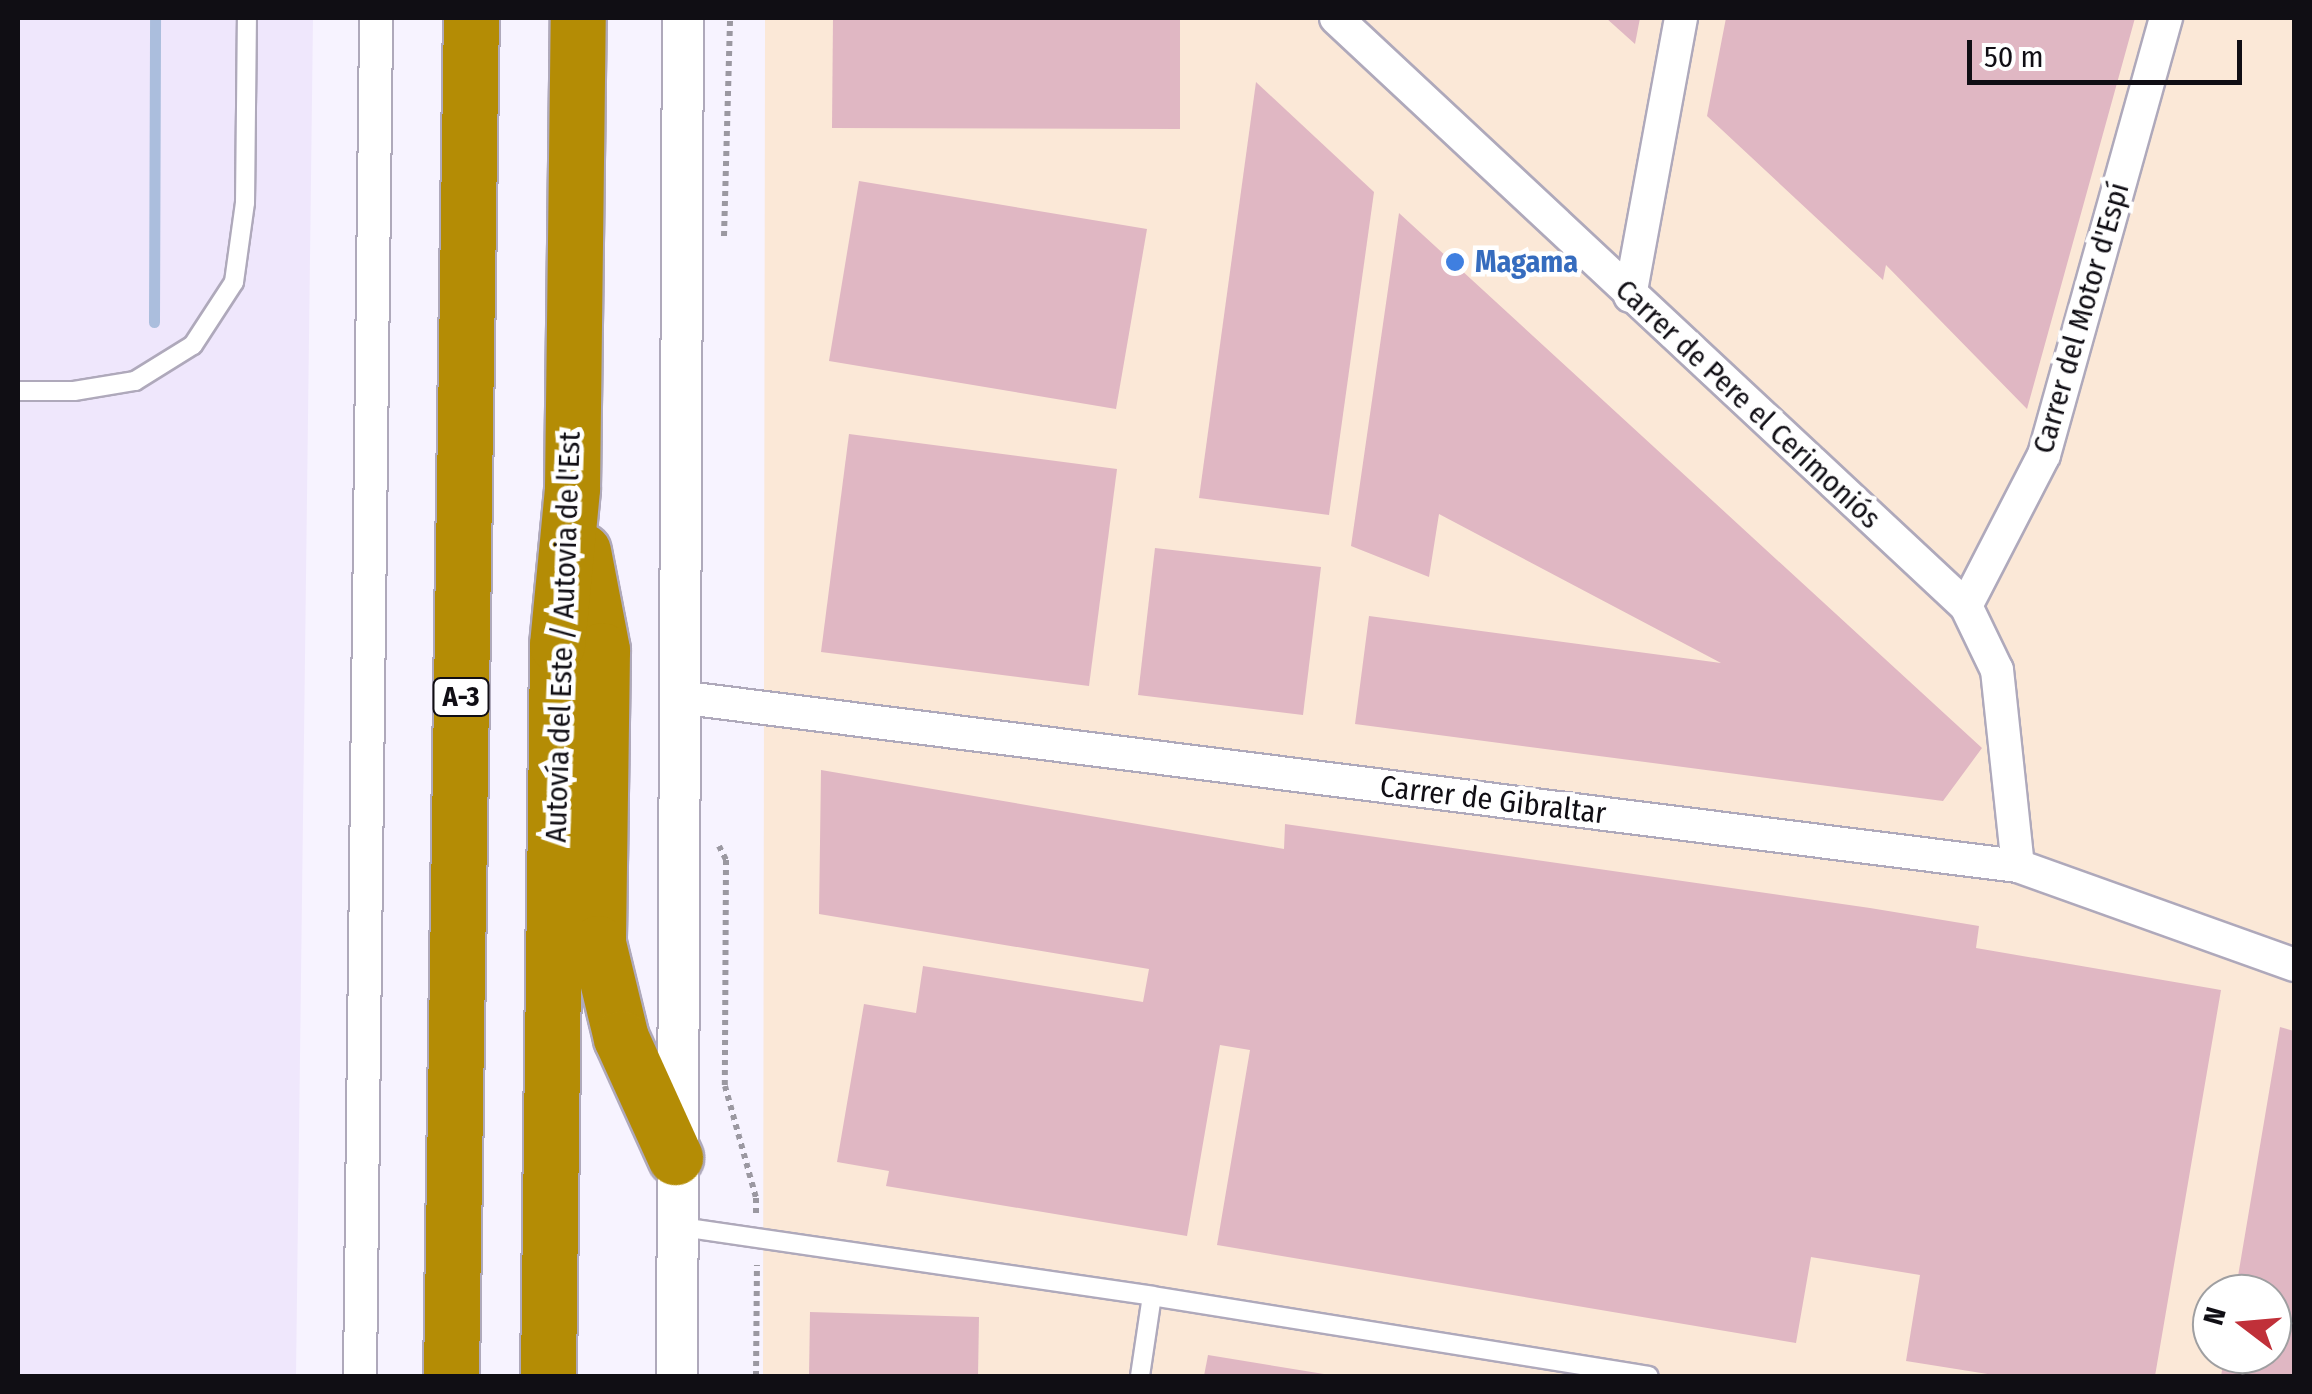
<!DOCTYPE html>
<meta charset="utf-8">
<style>
body{margin:0}
#map{position:relative;width:2312px;height:1394px;overflow:hidden;background:#f7f3ff;font-family:"Fira Sans Condensed",sans-serif}
div>[style]{position:absolute}
.built>*{inset:0;background:#efe7fc}
.industrial>*{inset:0;background:#fbe8d7}
.stream>*{height:11px;margin:-5.5px;padding:0 5.5px;transform-origin:5.5px;border-radius:5.5px;background:#abbedd}
.building>*{inset:0;background:#e0b7c3}
.path>*{height:6px;margin-top:-3px;transform-origin:0;background:repeating-linear-gradient(90deg,#9b98a1 0 5px,transparent 0 10px)}
.roads{filter:drop-shadow(2px 0 #afa9bb) drop-shadow(-2px 0 #afa9bb) drop-shadow(0 2px #afa9bb) drop-shadow(0 -2px #afa9bb)}
.service>*{height:18px;margin:-9px;padding:0 9px;transform-origin:9px;border-radius:9px;background:#fff}
.minor>*{height:32px;margin:-16px;padding:0 16px;transform-origin:16px;border-radius:16px;background:#fff}
.tertiary>*{height:40px;margin:-20px;padding:0 20px;transform-origin:20px;border-radius:20px;background:#fff}
.motorway>*{height:55px;margin:-27.5px;padding:0 27.5px;transform-origin:27.5px;border-radius:27.5px;background:#b48c05}
.dots>*{width:28px;height:28px;translate:-50% -50%;box-sizing:border-box;border:5px solid #fff;border-radius:50%}
span{translate:-50% -50%;white-space:nowrap;text-align:center;line-height:1.15;-webkit-text-stroke:9px #fff;paint-order:stroke}
.shield-label span{padding:2px 8px;background:#fff;border:2px solid;border-radius:8px;-webkit-text-stroke-width:0}
.shield-label{font-size:28px;color:#100e14;font-weight:700}
.shop-label{font-size:30px;color:#366cbe;font-weight:700}
.left{translate:0 -50%;text-align:left}
.street-label{font-size:30px;color:#100e14}
.frame{position:absolute;inset:0;border:20px solid #100e14;pointer-events:none}
.north{position:absolute;left:2192px;top:1274px;width:100px;height:100px;box-sizing:border-box;background:#fff;border:2px solid #9f9fa1;border-radius:50%;rotate:286deg;font-size:28px;font-weight:700;line-height:40px;text-align:center;color:#100e14}
.north::after{content:'';display:block;margin:auto;width:35px;height:45px;background:#c03039;clip-path:polygon(50% 0,100% 100%,50% 72%,0 100%)}
.scale{position:absolute;left:1967px;top:40px;width:275px;height:45px;box-sizing:border-box;border:5px solid #100e14;border-top:0;padding-left:12px;font-size:30px;line-height:35px;white-space:nowrap;color:#100e14;-webkit-text-stroke:8px #fff;paint-order:stroke}
</style>
<div id="map">
<div class="built">
<i style="clip-path:polygon(18px 18px,313px 18px,296px 1376px,18px 1376px)"></i>
</div>
<div class="industrial">
<i style="clip-path:polygon(evenodd,765px 18px,2294px 18px,2294px 1376px,763px 1376px,765px 18px,2212px 1294px,2272px 1294px,2272px 1354px,2212px 1354px,2212px 1294px)"></i>
</div>
<div class="stream">
<i style="left:154px;top:322px;width:304px;rotate:-89.8deg"></i>
</div>
<div class="building">
<i style="clip-path:polygon(833px 18px,1180px 18px,1180px 129px,832px 128px)"></i>
<i style="clip-path:polygon(1606px 18px,1640px 18px,1635px 44px)"></i>
<i style="clip-path:polygon(1726px 18px,2135px 18px,2027px 409px,1886px 265px,1883px 280px,1707px 116px)"></i>
<i style="clip-path:polygon(1256px 82px,1374px 192px,1329px 515px,1199px 498px)"></i>
<i style="clip-path:polygon(859px 181px,1147px 229px,1116px 409px,829px 361px)"></i>
<i style="clip-path:polygon(1399px 213px,1982px 748px,1943px 801px,1355px 724px,1369px 616px,1721px 663px,1439px 514px,1429px 577px,1351px 546px)"></i>
<i style="clip-path:polygon(849px 434px,1117px 469px,1089px 686px,821px 652px)"></i>
<i style="clip-path:polygon(1155px 548px,1321px 567px,1303px 715px,1138px 695px)"></i>
<i style="clip-path:polygon(821px 770px,1284px 849px,1285px 824px,1870px 908px,1979px 926px,1976px 948px,2221px 990px,2155px 1376px,2000px 1376px,1906px 1361px,1920px 1275px,1811px 1257px,1796px 1343px,1217px 1245px,1250px 1050px,1220px 1045px,1187px 1236px,886px 1186px,889px 1171px,837px 1162px,864px 1004px,916px 1013px,923px 966px,1143px 1002px,1149px 969px,819px 914px)"></i>
<i style="clip-path:polygon(2280px 1027px,2294px 1031px,2294px 1376px,2221px 1376px,2225px 1354px,2272px 1354px,2272px 1294px,2235px 1294px)"></i>
<i style="clip-path:polygon(810px 1312px,979px 1317px,978px 1376px,809px 1376px)"></i>
<i style="clip-path:polygon(1208px 1355px,1324px 1374px,1324px 1376px,1204px 1376px)"></i>
</div>
<div class="path">
<i style="left:724px;top:236px;width:218px;rotate:-88.4deg"></i>
<i style="left:719px;top:846px;width:16px;rotate:63deg"></i>
<i style="left:726px;top:860px;width:226px;rotate:90.3deg"></i>
<i style="left:725px;top:1086px;width:116px;rotate:74.5deg"></i>
<i style="left:756px;top:1198px;width:15px;rotate:90deg"></i>
<i style="left:756px;top:1376px;width:111px;rotate:-89.5deg"></i>
</div>
<div class="roads">
<div class="service">
<i style="left:18px;top:391px;width:56px"></i>
<i style="left:74px;top:391px;width:62px;rotate:-9.3deg"></i>
<i style="left:135px;top:381px;width:68px;rotate:-31.8deg"></i>
<i style="left:193px;top:345px;width:75px;rotate:-56.9deg"></i>
<i style="left:234px;top:282px;width:80px;rotate:-82.1deg"></i>
<i style="left:245px;top:203px;width:185px;rotate:-89.4deg"></i>
<i style="left:681px;top:1227px;width:476px;rotate:8.3deg"></i>
<i style="left:1152px;top:1296px;width:503px;rotate:9.14deg"></i>
<i style="left:1140px;top:1376px;width:81px;rotate:-81.5deg"></i>
</div>
<div class="minor">
<i style="left:1336px;top:18px;width:862px;rotate:43.03deg"></i>
<i style="left:1966px;top:606px;width:71px;rotate:64.2deg"></i>
<i style="left:1997px;top:670px;width:197px;rotate:83.9deg"></i>
<i style="left:1630px;top:296px;width:283px;rotate:-79.6deg"></i>
<i style="left:1966px;top:606px;width:170px;rotate:-62.7deg"></i>
<i style="left:2044px;top:455px;width:454px;rotate:-74.4deg"></i>
<i style="left:678px;top:697px;width:1351px;rotate:7.19deg"></i>
<i style="left:2018px;top:866px;width:293px;rotate:19.7deg"></i>
<i style="left:360px;top:1376px;width:1358px;rotate:-89.32deg"></i>
</div>
<div class="tertiary">
<i style="left:677px;top:1376px;width:1358px;rotate:-89.75deg"></i>
</div>
<div class="motorway">
<i style="left:583px;top:551px;width:101px;rotate:79.1deg"></i>
<i style="left:602px;top:650px;width:293px;rotate:90.8deg"></i>
<i style="left:598px;top:943px;width:98px;rotate:76.4deg"></i>
<i style="left:621px;top:1038px;width:131px;rotate:65.6deg"></i>
<i style="left:451px;top:1376px;width:1358px;rotate:-89.16deg"></i>
<i style="left:548px;top:1376px;width:731px;rotate:-89.29deg"></i>
<i style="left:557px;top:645px;width:158px;rotate:-84.5deg"></i>
<i style="left:572px;top:488px;width:470px;rotate:-89.3deg"></i>
</div>
</div>
<div class="dots">
<i style="left:1455px;top:262px;background:#3f7fe0"></i>
</div>
<div class="shield-label">
<span style="left:461px;top:697px">A-3</span>
</div>
<div class="shop-label">
<span class="left" style="left:1475px;top:262px">Magama</span>
</div>
<div class="street-label">
<span style="left:2081px;top:318px;rotate:-74deg">Carrer del Motor d'Espí</span>
<span style="left:1748px;top:404px;rotate:43deg">Carrer de Pere el Cerimoniós</span>
<span style="left:563px;top:637px;rotate:-88deg">Autovía del Este / Autovia de l'Est</span>
<span style="left:1493px;top:800px;rotate:7deg">Carrer de Gibraltar</span>
</div>
<div class="frame"></div>
<div class="north">N</div>
<div class="scale">50 m</div>
</div>
